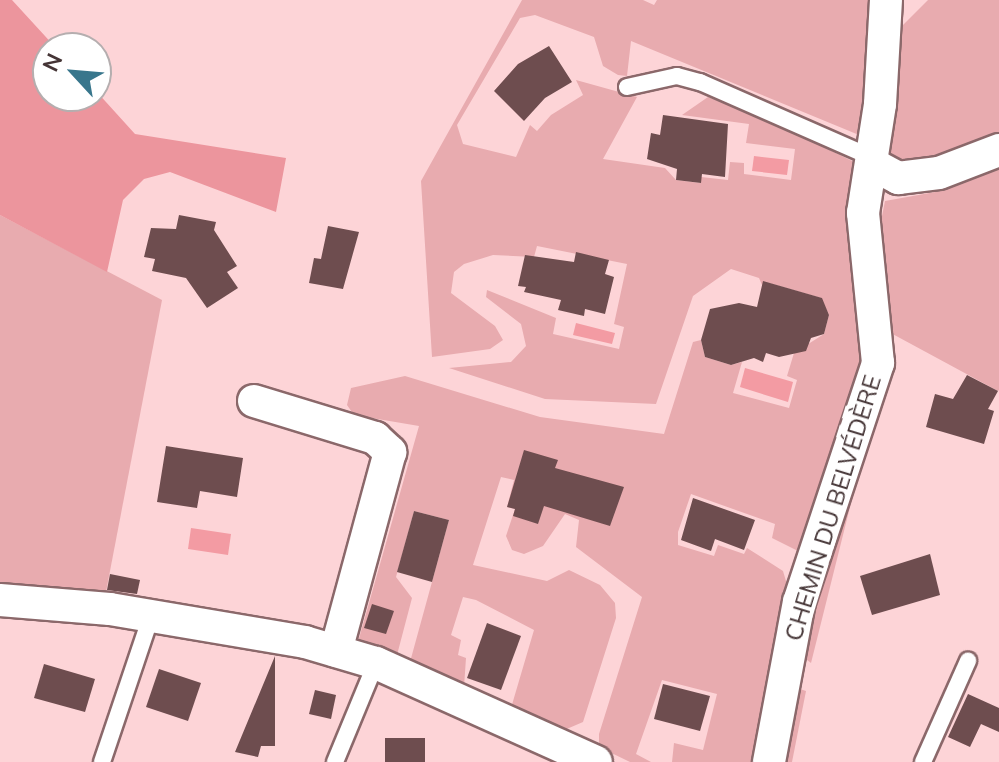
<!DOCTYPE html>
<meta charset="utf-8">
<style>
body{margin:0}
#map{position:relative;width:999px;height:762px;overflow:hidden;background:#fdd4d7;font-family:Mulish,sans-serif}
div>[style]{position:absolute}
.green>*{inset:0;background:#e8abaf}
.forest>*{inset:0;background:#ec959d}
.water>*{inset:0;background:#f39ba3}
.building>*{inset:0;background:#6e4d4f}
.roads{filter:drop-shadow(2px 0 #8b686a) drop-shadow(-2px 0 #8b686a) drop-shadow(0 2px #8b686a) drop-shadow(0 -2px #8b686a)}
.lane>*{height:16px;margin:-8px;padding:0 8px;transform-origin:8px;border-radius:8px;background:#fff}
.street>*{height:32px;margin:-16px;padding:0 16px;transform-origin:16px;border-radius:16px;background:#fff}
span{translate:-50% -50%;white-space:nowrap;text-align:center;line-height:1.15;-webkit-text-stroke:8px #fff;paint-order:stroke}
.street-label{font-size:24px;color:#453536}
.north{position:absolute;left:32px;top:32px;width:80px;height:80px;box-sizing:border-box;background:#fff;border:2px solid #b5aeaf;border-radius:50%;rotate:296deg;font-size:22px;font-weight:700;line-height:32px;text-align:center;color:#453536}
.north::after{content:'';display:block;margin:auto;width:28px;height:36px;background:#38768c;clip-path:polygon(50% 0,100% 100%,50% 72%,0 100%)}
</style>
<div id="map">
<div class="green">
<i style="clip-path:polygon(522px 0,643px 0,654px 5px,657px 0,878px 0,859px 135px,631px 41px,627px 76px,618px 75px,603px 66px,594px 37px,535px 15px,520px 18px,457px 125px,463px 144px,516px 157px,530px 125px,537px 131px,551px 115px,583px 95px,576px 80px,637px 97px,603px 159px,665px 168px,676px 180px,700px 183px,701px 177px,728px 180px,730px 162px,744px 163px,744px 174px,791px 180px,795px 149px,746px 143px,749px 124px,682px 115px,708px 97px,758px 114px,856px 163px,870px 334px,806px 555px,772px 538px,775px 524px,691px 494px,678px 532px,678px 545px,714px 556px,718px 545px,744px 554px,747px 548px,783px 571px,791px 598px,758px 762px,672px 762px,674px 743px,703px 750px,717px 694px,662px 680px,636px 754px,651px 762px,630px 762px,599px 747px,599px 734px,642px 597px,576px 547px,579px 520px,565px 514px,543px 546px,524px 554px,512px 550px,506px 536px,515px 509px,507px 507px,514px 480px,501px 477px,473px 565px,547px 581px,569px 570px,600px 585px,615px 603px,616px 618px,583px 722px,562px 731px,511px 708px,534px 630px,476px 600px,463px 597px,451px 635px,461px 640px,458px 655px,466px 658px,464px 687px,410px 662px,449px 520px,414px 511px,396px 577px,412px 598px,397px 655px,358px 642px,419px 426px,354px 415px,347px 405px,351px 388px,405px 376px,540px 417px,664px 434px,693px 342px,701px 340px,705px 357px,731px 365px,742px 362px,733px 393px,789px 408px,797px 380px,787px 376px,794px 353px,824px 334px,829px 315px,821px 298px,769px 283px,762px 285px,759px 278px,731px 269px,693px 296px,656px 404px,545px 399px,449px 368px,511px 362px,526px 346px,521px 324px,486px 297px,487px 290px,556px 318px,553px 334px,619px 349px,624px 327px,614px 324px,627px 264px,537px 246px,534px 257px,493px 255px,464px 264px,454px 272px,451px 293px,495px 326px,503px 340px,490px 349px,432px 357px,421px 181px)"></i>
<i style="clip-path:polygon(928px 0,999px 0,999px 140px,949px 160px,898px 164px,886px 157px,896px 32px)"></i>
<i style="clip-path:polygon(999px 167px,999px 390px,998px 391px,887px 331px,871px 216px,882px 216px,885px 201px,935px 192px)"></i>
<i style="clip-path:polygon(0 215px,162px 300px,105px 597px,0 584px)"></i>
<i style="clip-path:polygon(848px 482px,855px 487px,811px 663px,797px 652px)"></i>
<i style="clip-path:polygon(797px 688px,806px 691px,792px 762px,777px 762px)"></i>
</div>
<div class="forest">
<i style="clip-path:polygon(0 0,12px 0,56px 48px,48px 48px,48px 96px,96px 96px,96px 91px,135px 134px,286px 158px,276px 212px,170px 172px,144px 179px,123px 200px,107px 272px,0 215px)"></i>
</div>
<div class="water">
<i style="clip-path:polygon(754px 156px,789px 160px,787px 175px,752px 171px)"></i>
<i style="clip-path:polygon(576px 323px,615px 333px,612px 344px,573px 335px)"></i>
<i style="clip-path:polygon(745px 368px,793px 382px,788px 402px,740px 387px)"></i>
<i style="clip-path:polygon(191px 528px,231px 534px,228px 555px,188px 549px)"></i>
</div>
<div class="building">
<i style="clip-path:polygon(549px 46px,572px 82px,545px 98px,524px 121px,494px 91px,518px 64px)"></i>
<i style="clip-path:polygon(663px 115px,728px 124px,725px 177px,702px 174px,701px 183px,676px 180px,677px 169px,647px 159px,651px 133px,660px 135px)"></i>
<i style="clip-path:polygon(179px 215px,216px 222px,214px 230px,237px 266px,227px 272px,238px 288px,207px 308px,186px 278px,152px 271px,155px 259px,144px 257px,151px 228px,176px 229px)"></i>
<i style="clip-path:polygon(328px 226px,359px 232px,343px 289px,309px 283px,314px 258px,321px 259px)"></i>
<i style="clip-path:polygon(576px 252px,609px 260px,605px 274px,614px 277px,605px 314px,585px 309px,584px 316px,558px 310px,561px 300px,524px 292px,526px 287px,518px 286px,525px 255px,574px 262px)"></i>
<i style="clip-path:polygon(763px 281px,822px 298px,829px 315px,824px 334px,811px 338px,806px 351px,779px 357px,766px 353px,763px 362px,754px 358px,731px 365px,705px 357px,701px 340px,710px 309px,739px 303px,757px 307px)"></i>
<i style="clip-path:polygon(967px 375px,998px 391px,988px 409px,994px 411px,984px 444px,926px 427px,935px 394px,953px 399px)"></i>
<i style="clip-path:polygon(166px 446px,243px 458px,237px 497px,200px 491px,197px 508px,157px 502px)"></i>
<i style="clip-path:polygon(524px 450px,558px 460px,555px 468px,624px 487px,610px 526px,544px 506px,538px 524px,513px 516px,515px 509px,507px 507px)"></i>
<i style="clip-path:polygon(693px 498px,755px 520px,744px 550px,715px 539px,711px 551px,681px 540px)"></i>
<i style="clip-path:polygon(414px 511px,449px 520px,432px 582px,397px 572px)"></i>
<i style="clip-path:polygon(930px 554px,940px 595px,872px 615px,860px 576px)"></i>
<i style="clip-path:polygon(110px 574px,140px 580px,137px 594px,107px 590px)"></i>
<i style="clip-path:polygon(372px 604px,394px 611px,386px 634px,364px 628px)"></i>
<i style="clip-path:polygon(487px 623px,521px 636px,501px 690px,467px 678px)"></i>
<i style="clip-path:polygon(275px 656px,275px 746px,261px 746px,258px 757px,235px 752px)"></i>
<i style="clip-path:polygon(44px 664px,95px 679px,85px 712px,34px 698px)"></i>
<i style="clip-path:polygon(159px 669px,201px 683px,188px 721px,146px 707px)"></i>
<i style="clip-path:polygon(663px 684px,710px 696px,700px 731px,654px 719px)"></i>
<i style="clip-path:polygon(315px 690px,336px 695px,331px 719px,309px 714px)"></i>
<i style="clip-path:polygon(968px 694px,999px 708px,999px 732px,981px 724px,970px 747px,948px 737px)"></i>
<i style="clip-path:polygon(385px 738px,425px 738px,425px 762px,385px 762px)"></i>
</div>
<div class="roads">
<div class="lane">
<i style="left:627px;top:87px;width:51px;rotate:-12.4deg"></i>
<i style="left:677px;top:76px;width:24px;rotate:15deg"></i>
<i style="left:700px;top:82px;width:189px;rotate:23.7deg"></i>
<i style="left:102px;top:762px;width:154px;rotate:-71.4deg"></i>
<i style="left:335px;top:762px;width:107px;rotate:-67.5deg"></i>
<i style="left:923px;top:762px;width:111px;rotate:-66deg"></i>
</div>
<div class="street">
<i style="left:872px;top:164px;width:30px;rotate:28deg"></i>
<i style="left:898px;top:178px;width:41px;rotate:-7deg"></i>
<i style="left:939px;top:173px;width:64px;rotate:-21deg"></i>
<i style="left:254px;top:401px;width:127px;rotate:17deg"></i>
<i style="left:375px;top:438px;width:21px;rotate:43deg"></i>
<i style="left:390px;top:452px;width:206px;rotate:105.2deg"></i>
<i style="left:0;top:600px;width:110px;rotate:4.7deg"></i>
<i style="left:110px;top:609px;width:198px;rotate:9.6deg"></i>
<i style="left:305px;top:642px;width:74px;rotate:16.5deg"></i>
<i style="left:376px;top:663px;width:241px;rotate:24.2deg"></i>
<i style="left:769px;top:762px;width:163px;rotate:-79.4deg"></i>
<i style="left:799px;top:602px;width:252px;rotate:-71.7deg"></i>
<i style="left:878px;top:363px;width:151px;rotate:-95.7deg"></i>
<i style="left:863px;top:213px;width:110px;rotate:-81.1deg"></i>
<i style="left:880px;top:104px;width:104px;rotate:-86.7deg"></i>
</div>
</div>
<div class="street-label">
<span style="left:833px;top:508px;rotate:-73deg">CHEMIN DU BELVÉDÈRE</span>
</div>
<div class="north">N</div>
</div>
